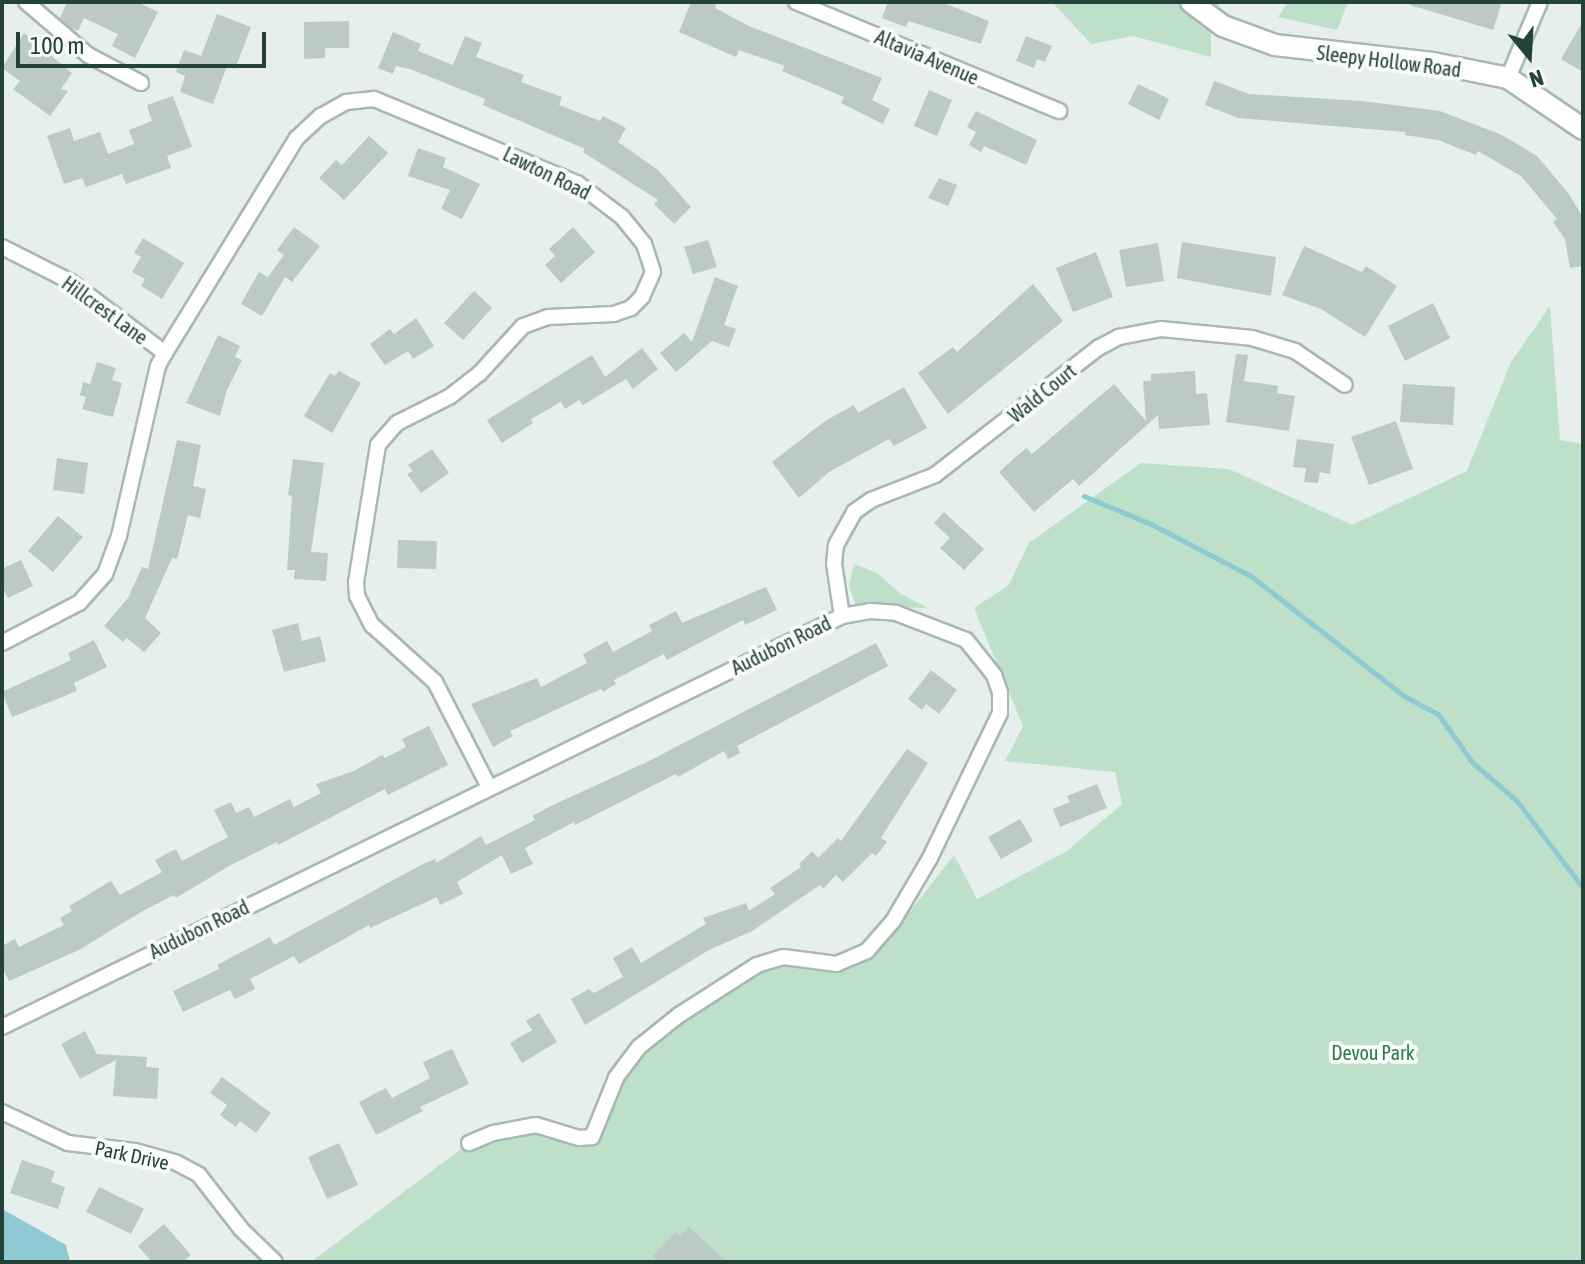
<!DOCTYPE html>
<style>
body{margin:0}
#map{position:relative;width:1585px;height:1264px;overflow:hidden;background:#e6efeb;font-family:"Asap Condensed",sans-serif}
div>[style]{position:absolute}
.green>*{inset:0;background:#bfe0c8}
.water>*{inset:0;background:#8ec9d4}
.stream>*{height:5px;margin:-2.5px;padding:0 2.5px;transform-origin:2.5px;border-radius:2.5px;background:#8ec9d4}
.building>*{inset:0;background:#bbcac4}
.roads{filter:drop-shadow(2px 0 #a8b8b2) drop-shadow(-2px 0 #a8b8b2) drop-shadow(0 2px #a8b8b2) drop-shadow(0 -2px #a8b8b2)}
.minor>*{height:14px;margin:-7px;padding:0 7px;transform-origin:7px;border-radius:7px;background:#fff}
.secondary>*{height:20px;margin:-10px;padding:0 10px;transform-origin:10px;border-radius:10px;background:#fff}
span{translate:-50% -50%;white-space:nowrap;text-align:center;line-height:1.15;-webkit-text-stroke:8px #f7fbf9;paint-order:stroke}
.street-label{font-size:20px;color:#24423a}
.park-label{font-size:20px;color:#2d7a4b}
.frame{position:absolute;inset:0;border:4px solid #24423a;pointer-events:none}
.north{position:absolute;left:1489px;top:16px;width:80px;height:80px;-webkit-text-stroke:6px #f7fbf9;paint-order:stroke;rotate:162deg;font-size:22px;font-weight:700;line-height:32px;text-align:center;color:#24423a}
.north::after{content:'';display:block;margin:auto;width:28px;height:36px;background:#24423a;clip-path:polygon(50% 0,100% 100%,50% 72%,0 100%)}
.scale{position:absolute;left:16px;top:32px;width:250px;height:36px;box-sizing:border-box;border:4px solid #24423a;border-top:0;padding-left:10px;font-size:24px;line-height:28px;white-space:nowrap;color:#24423a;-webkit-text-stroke:6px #f7fbf9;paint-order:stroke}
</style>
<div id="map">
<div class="green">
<i style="clip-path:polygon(1052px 2px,1221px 2px,1211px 18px,1211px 57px,1133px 36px,1091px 44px)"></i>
<i style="clip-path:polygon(1288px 2px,1348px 2px,1337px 30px,1278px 17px)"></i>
<i style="clip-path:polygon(1550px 306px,1560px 440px,1583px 444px,1583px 1262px,311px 1262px,469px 1143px,521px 1126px,592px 1137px,616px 1078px,679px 1015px,783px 957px,837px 964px,876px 955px,954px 855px,977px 899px,1067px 851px,1122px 804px,1115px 772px,1005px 761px,1023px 726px,974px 608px,1009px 585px,1029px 543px,1141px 463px,1229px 469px,1352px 525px,1467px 471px,1511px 362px)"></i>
<i style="clip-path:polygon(854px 564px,877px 573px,901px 594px,928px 608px,856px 606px,849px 586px)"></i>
</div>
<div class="water">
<i style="clip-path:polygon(2px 1209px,66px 1245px,70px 1262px,2px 1262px)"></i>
</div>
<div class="stream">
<i style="left:1084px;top:496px;width:73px;rotate:22.7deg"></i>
<i style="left:1151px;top:524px;width:113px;rotate:27.5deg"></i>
<i style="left:1251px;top:576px;width:194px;rotate:38.1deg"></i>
<i style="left:1404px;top:696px;width:38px;rotate:28deg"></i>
<i style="left:1438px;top:714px;width:59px;rotate:54.7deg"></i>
<i style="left:1472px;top:762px;width:60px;rotate:40.9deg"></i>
<i style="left:1517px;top:801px;width:109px;rotate:52.8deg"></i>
</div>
<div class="building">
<i style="clip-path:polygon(67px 2px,137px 2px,158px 12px,135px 58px,112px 46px,118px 34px,84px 18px,78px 31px,71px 28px,60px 18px)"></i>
<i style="clip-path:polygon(691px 2px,717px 2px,715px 8px,749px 26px,882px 78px,872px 100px,890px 109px,883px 124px,841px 103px,844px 97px,782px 71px,785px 66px,739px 50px,736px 57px,679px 32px)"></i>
<i style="clip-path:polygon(888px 2px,941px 2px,989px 21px,981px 44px,908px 21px,906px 27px,882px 18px)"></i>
<i style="clip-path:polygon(1411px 2px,1502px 2px,1493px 30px,1410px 5px)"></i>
<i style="clip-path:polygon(217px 14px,251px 27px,235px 69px,227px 66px,213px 104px,180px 92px,185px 76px,176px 72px,184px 50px,201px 56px)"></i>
<i style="clip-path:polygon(349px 21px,349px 48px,325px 48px,325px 58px,304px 59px,304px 22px)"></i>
<i style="clip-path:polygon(1583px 21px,1583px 72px,1561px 59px)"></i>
<i style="clip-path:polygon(393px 32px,421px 44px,418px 51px,453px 65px,465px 36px,482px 43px,476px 57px,524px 75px,521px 82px,562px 97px,559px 105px,600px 121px,603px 116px,626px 128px,618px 142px,658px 170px,691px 207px,674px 224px,654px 204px,658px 200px,583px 152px,585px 149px,483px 105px,485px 99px,410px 69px,396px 66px,393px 74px,378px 68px)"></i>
<i style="clip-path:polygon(24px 33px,72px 73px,61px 89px,68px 91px,50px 116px,13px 89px,20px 81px,2px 68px)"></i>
<i style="clip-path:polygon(1026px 36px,1052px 46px,1045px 62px,1037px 59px,1034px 68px,1016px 61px)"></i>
<i style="clip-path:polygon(1214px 81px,1249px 94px,1362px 101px,1440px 111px,1502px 135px,1537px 156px,1568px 193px,1583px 217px,1583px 266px,1570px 268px,1565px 239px,1553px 222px,1557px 219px,1521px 176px,1478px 151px,1476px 155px,1438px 140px,1405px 135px,1405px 132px,1238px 118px,1205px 105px)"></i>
<i style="clip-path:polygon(1138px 84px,1169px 99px,1159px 120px,1128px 104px)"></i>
<i style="clip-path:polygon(929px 90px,952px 100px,937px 136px,914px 126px)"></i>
<i style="clip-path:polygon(173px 96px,192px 147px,167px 156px,171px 168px,126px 184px,122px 174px,86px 187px,82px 178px,64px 184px,47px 136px,70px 128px,74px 141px,100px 132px,108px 154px,134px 144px,129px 130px,152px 121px,147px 105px)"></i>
<i style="clip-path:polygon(976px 111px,1037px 140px,1026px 165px,984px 146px,981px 152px,969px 145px,976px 132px,967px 127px)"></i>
<i style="clip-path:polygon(369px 136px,388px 153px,344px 200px,319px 178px,336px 160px,342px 165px)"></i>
<i style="clip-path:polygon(418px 148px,446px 158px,443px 167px,480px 184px,462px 219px,441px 209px,450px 190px,408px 176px)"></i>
<i style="clip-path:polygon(939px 178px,957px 185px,948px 206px,928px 198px)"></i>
<i style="clip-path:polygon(294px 227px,320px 246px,292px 282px,285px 277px,262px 316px,241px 304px,259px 272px,268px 277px,284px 255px,277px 250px)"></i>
<i style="clip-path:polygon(573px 227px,595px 252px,561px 283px,545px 265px,555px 256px,549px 249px)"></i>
<i style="clip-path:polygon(143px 238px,184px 263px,162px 299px,141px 286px,145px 279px,132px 272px,141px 257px,134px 253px)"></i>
<i style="clip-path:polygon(708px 240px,717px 267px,693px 274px,684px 247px)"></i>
<i style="clip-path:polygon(1182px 242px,1276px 257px,1271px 296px,1177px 278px)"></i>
<i style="clip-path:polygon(1158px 243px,1164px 281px,1126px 287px,1119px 250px)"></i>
<i style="clip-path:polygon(1304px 246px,1362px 272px,1366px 266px,1397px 286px,1365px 337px,1321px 309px,1282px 295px)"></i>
<i style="clip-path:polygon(1096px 252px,1113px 297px,1073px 312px,1056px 268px)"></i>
<i style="clip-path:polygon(715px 277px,738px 286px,724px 325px,736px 329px,729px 347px,712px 341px,676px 372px,660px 353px,684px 333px,692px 342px)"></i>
<i style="clip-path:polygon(1033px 284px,1063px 321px,948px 414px,918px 373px,953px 347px,957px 352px)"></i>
<i style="clip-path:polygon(474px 291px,492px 308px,463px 340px,444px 323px)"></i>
<i style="clip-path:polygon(1433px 303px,1450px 338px,1405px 361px,1388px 326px)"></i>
<i style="clip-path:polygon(416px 318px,434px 346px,413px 359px,408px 351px,385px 365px,370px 344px,390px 329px,394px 334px)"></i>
<i style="clip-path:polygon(218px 335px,240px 346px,235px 357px,242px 360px,227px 390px,220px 416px,186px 403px)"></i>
<i style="clip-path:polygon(642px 348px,658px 369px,633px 389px,626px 379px,583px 405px,579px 400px,565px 409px,561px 402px,531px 419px,533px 423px,502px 443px,487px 420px,592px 355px,605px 377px)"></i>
<i style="clip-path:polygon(1236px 354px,1248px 355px,1244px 381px,1278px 386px,1277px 393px,1295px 396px,1289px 431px,1226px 422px)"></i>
<i style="clip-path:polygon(97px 362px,116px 368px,112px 380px,122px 383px,113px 417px,82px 409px,86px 397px,80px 395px,83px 382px,90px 384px)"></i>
<i style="clip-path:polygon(339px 371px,361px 383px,332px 433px,304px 416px,330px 373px,335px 376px)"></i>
<i style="clip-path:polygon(1195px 371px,1196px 394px,1207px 393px,1210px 425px,1159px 429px,1158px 415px,1079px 486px,1073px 479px,1034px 512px,999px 472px,1026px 448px,1032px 454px,1114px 384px,1146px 421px,1143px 381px,1151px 381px,1151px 374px)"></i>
<i style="clip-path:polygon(1403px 384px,1455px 387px,1453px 425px,1400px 422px)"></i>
<i style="clip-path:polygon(904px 387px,927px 428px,894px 446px,889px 439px,829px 472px,799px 498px,772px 462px,825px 421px,854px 405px,858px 413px)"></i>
<i style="clip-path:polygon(1396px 421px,1413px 469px,1369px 485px,1351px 437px)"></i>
<i style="clip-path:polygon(1297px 439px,1334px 444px,1330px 474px,1320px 472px,1318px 483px,1304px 482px,1306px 468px,1293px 467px)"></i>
<i style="clip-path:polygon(177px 440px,201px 445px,193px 486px,206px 489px,200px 518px,188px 515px,177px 559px,172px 558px,145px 618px,161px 633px,144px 652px,127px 638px,123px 642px,104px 626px,128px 598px,142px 567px,148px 569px)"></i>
<i style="clip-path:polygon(432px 449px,449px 473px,421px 493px,407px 474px,413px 471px,408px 465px)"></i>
<i style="clip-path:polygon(57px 458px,88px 463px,84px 494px,53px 490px)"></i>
<i style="clip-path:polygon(293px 459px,324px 463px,311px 552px,328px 553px,326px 581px,294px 579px,295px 570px,287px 570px,292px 496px,288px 495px)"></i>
<i style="clip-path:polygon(944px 512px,984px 549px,964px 570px,940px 548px,950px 538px,934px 523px)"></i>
<i style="clip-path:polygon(58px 516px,83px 537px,53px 572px,28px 551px)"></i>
<i style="clip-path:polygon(398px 540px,437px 541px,436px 569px,397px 568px)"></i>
<i style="clip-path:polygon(21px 560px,33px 586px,8px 598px,2px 586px,2px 569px)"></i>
<i style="clip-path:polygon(766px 587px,777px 610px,745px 625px,743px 620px,667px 660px,664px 654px,614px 680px,616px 684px,603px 692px,601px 689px,510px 731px,513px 736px,493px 747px,471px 704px,537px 678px,541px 687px,587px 663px,583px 654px,607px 641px,613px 652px,652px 631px,649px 625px,676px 611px,682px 623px)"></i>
<i style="clip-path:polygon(298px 623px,302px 641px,320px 636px,326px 661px,284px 672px,272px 630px)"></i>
<i style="clip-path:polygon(94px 640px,107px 667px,74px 683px,77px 691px,12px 717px,2px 692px,71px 660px,68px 653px)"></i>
<i style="clip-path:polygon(876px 643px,888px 666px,737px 746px,740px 753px,728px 759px,724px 751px,678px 777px,676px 774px,575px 825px,574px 822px,525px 848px,533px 864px,511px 874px,502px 855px,457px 882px,463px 894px,440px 905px,437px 897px,370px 928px,369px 925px,299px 964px,294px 956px,250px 979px,255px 989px,235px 999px,230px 990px,183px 1012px,173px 991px,219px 969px,217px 965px,270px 937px,274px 945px,421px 865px,435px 859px,436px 863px,481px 836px,486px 845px,535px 820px,532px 816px,553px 805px,649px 761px)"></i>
<i style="clip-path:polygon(931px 670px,957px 690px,939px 714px,926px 704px,922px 710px,908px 699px)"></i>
<i style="clip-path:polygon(429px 726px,448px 765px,388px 795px,385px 789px,278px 845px,277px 842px,231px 865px,176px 898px,174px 895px,141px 912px,79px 950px,9px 981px,2px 967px,2px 946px,15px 939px,19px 947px,64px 925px,60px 918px,72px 911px,69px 906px,111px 881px,120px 895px,162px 872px,155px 860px,176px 849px,182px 861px,228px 837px,214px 810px,231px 802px,236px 813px,249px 807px,254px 817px,290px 799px,294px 807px,321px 793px,316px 784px,354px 771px,382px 755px,385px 758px,406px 747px,402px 739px)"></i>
<i style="clip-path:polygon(907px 749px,928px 763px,881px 838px,887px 842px,876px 856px,872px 853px,843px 882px,836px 875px,823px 889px,820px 885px,752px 931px,709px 950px,585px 1025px,571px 999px,589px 989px,594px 993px,623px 977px,613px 958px,632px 947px,641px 963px,706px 924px,703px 918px,746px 903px,749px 911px,775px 894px,770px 888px,801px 867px,799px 864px,812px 851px,818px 858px,838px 838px,841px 841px)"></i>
<i style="clip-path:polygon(1097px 784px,1107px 808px,1060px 827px,1053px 809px,1070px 802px,1067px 796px)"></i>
<i style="clip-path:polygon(1020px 819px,1033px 841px,1001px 859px,988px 837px)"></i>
<i style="clip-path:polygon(539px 1013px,557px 1042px,522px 1063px,510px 1043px,532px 1030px,526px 1021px)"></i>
<i style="clip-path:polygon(85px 1031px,97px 1054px,147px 1057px,146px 1067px,159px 1068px,157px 1099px,113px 1096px,116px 1060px,80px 1079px,61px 1044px)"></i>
<i style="clip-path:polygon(452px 1049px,469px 1084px,420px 1107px,423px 1111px,376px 1135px,359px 1102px,386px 1088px,392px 1098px,430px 1078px,423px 1062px)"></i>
<i style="clip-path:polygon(222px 1077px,271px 1113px,256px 1133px,240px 1121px,236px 1127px,220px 1115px,227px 1105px,210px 1093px)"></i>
<i style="clip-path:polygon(339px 1143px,358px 1185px,327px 1199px,308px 1157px)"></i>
<i style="clip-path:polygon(22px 1160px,55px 1171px,51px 1182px,65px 1187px,58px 1209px,10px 1193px)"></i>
<i style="clip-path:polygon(99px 1187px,144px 1209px,131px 1234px,86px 1212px)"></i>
<i style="clip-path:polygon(164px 1224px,191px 1255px,183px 1262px,152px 1262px,138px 1246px)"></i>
<i style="clip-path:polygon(689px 1227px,727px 1262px,659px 1262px,653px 1256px,676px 1231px,680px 1236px)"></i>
</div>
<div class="roads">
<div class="minor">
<i style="left:26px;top:2px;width:82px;rotate:40.5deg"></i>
<i style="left:88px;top:55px;width:60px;rotate:27.8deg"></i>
<i style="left:796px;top:2px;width:285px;rotate:22.5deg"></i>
<i style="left:1508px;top:78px;width:82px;rotate:-67.2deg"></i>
<i style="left:2px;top:247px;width:77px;rotate:26.9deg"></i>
<i style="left:71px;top:282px;width:118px;rotate:37.1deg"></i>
<i style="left:842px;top:616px;width:53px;rotate:-98.7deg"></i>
<i style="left:834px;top:564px;width:19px;rotate:-84deg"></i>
<i style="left:836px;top:545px;width:38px;rotate:-61deg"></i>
<i style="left:854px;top:512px;width:21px;rotate:-35deg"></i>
<i style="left:871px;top:500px;width:69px;rotate:-21.3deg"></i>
<i style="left:935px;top:475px;width:207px;rotate:-37.9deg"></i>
<i style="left:1098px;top:348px;width:24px;rotate:-28deg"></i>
<i style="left:1119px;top:337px;width:43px;rotate:-10.8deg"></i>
<i style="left:1161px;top:329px;width:91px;rotate:5.6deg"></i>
<i style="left:1252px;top:338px;width:45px;rotate:16.8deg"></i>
<i style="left:1295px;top:351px;width:60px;rotate:34.2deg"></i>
<i style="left:2px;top:643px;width:87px;rotate:-27.5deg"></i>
<i style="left:79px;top:603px;width:39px;rotate:-48deg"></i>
<i style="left:105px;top:574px;width:40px;rotate:-69.8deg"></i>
<i style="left:119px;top:536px;width:174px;rotate:-77.1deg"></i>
<i style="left:158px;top:366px;width:15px;rotate:-62deg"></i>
<i style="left:165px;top:353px;width:252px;rotate:-58.5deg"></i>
<i style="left:297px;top:138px;width:33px;rotate:-43deg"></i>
<i style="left:321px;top:116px;width:29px;rotate:-29deg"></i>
<i style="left:346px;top:102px;width:28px;rotate:-6deg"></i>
<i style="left:374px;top:99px;width:220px;rotate:22.5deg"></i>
<i style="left:577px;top:183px;width:56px;rotate:37.1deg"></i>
<i style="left:622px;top:217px;width:35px;rotate:51deg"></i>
<i style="left:644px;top:244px;width:29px;rotate:72deg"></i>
<i style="left:653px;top:272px;width:27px;rotate:114deg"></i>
<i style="left:642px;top:297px;width:16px;rotate:135deg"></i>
<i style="left:631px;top:308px;width:18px;rotate:161deg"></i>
<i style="left:614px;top:314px;width:66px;rotate:177.4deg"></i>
<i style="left:548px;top:317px;width:27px;rotate:160deg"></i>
<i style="left:523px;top:326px;width:64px;rotate:132.5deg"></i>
<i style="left:480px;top:373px;width:39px;rotate:142deg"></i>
<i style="left:449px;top:397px;width:58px;rotate:153.4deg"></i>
<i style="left:397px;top:423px;width:29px;rotate:131deg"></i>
<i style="left:378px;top:445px;width:139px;rotate:99.1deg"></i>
<i style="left:356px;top:582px;width:14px;rotate:86deg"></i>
<i style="left:357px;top:596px;width:33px;rotate:63deg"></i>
<i style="left:372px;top:625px;width:85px;rotate:42.1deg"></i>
<i style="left:435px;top:682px;width:118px;rotate:62.8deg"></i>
<i style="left:2px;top:1027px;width:935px;rotate:-26.07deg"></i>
<i style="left:842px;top:616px;width:28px;rotate:-10deg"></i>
<i style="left:870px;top:611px;width:26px;rotate:4deg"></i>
<i style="left:896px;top:613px;width:75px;rotate:21.1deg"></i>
<i style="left:966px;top:640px;width:45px;rotate:51.3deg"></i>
<i style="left:994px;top:675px;width:18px;rotate:71deg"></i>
<i style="left:1000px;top:692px;width:21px;rotate:90deg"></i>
<i style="left:1000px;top:713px;width:161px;rotate:115.8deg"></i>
<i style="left:930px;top:858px;width:73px;rotate:120.4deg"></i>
<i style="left:893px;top:921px;width:40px;rotate:131deg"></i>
<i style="left:867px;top:951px;width:33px;rotate:157deg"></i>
<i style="left:837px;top:964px;width:54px;rotate:-172.6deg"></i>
<i style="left:783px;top:957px;width:27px;rotate:163deg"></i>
<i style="left:757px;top:965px;width:93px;rotate:147.3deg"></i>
<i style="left:679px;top:1015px;width:51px;rotate:141.3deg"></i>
<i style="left:639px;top:1047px;width:39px;rotate:127deg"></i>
<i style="left:616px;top:1078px;width:64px;rotate:112.1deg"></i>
<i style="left:592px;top:1137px;width:13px;rotate:176deg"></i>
<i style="left:579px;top:1138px;width:45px;rotate:-163.2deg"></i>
<i style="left:536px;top:1125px;width:44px;rotate:169.5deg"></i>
<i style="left:493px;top:1133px;width:26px;rotate:157deg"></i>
<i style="left:2px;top:1112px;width:73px;rotate:25.2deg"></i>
<i style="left:68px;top:1143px;width:67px;rotate:6.8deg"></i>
<i style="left:135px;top:1151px;width:41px;rotate:15.4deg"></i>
<i style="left:175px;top:1162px;width:27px;rotate:28deg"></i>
<i style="left:199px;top:1175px;width:68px;rotate:52.1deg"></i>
<i style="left:241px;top:1229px;width:47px;rotate:44.1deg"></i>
</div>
<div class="secondary">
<i style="left:1191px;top:2px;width:40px;rotate:37deg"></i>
<i style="left:1223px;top:26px;width:55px;rotate:20.1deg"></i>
<i style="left:1275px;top:45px;width:159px;rotate:6.5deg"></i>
<i style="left:1433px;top:63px;width:76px;rotate:11.3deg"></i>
<i style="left:1508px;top:78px;width:91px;rotate:34.2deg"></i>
</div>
</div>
<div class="street-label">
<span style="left:927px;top:57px;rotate:23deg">Altavia Avenue</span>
<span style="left:1389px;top:61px;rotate:7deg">Sleepy Hollow Road</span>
<span style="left:547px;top:173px;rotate:26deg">Lawton Road</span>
<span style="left:105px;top:310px;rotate:36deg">Hillcrest Lane</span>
<span style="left:1042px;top:393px;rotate:-39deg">Wald Court</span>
<span style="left:781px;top:645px;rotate:-26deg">Audubon Road</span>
<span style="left:199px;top:929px;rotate:-26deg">Audubon Road</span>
<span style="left:132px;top:1155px;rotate:12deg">Park Drive</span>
</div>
<div class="park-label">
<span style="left:1373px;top:1052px">Devou Park</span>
</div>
<div class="frame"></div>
<div class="north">N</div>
<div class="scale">100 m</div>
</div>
